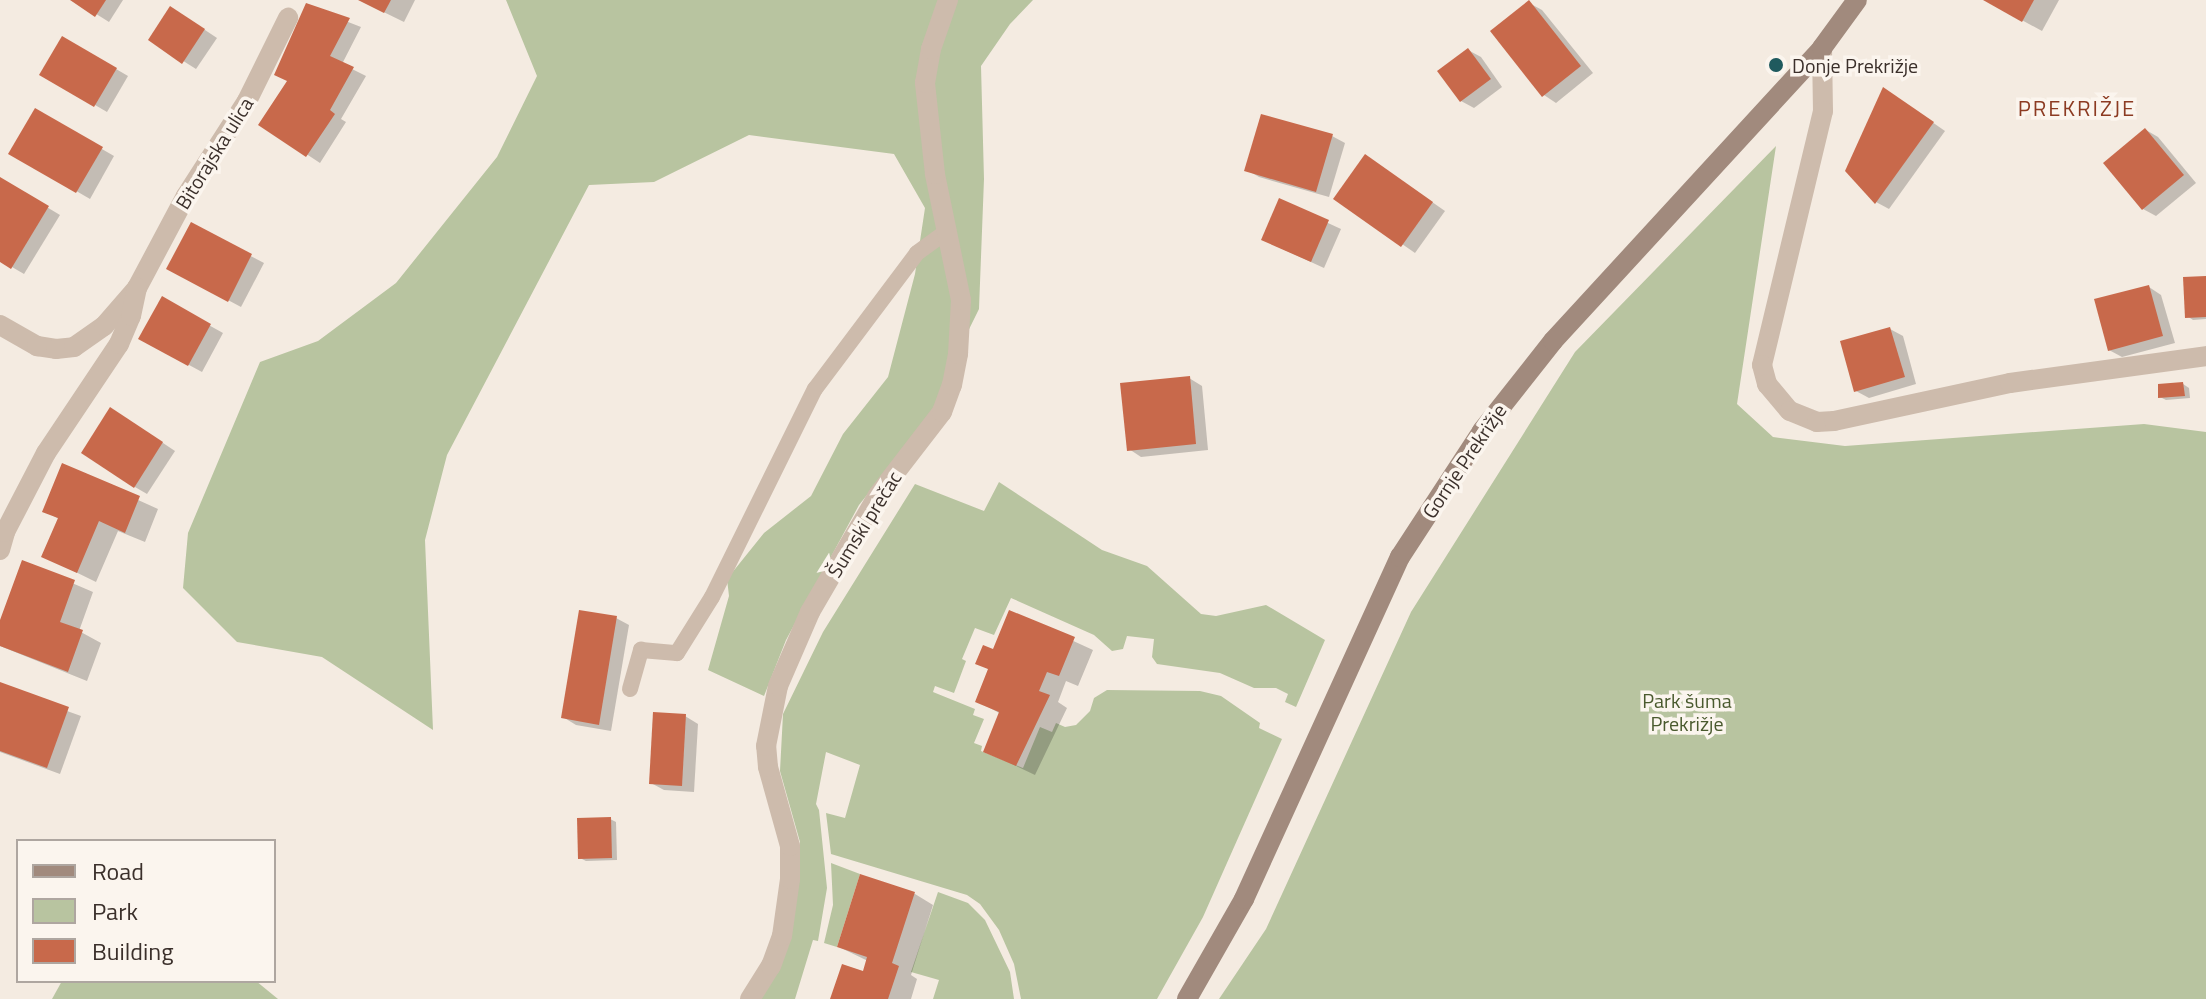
<!DOCTYPE html>
<meta charset="utf-8">
<style>
body{margin:0}
#map{position:relative;width:2206px;height:999px;overflow:hidden;background:#f4ebe1;font-family:"Titillium Web",sans-serif}
div>[style]{position:absolute}
.green>*{inset:0;background:#b8c4a0}
.shadow>*{inset:0;background:#0003}
.building>*{inset:0;background:#c8694b}
.lane>*{height:16px;margin:-8px;padding:0 8px;transform-origin:8px;border-radius:8px;background:#cdbbac}
.street>*{height:20px;margin:-10px;padding:0 10px;transform-origin:10px;border-radius:10px;background:#cdbbac}
.secondary>*{height:20px;margin:-10px;padding:0 10px;transform-origin:10px;border-radius:10px;background:#a18a7d}
.dots>*{width:22px;height:22px;translate:-50% -50%;box-sizing:border-box;border:4px solid #fbf5ee;border-radius:50%}
span{translate:-50% -50%;white-space:nowrap;text-align:center;line-height:1.15;-webkit-text-stroke:7px #fbf5ee;paint-order:stroke}
.poi-label{font-size:20px;color:#3b302b}
.left{translate:0 -50%;text-align:left}
.street-label{font-size:20px;color:#3b302b}
.park-label{font-size:20px;color:#4a5a2e}
.neighbourhood-label{font-size:22px;color:#8c3b22;letter-spacing:2px}
.legend{position:absolute;left:16px;top:839px;width:260px;height:144px;box-sizing:border-box;background:#fbf5ee;border:2px solid #aea6a0;margin:0;padding:10px 14px;list-style:none;font-size:24px;color:#3b302b}
.legend li{display:flex;align-items:center;gap:16px;height:40px}
.legend b{width:40px;border:2px solid #aea6a0}
</style>
<div id="map">
<div class="green">
<i style="clip-path:polygon(506px 0,1033px 0,1010px 24px,981px 66px,984px 179px,979px 309px,944px 380px,935px 410px,859px 505px,786px 640px,764px 696px,708px 670px,729px 596px,727px 579px,764px 533px,811px 496px,843px 434px,888px 377px,915px 274px,925px 208px,894px 154px,749px 135px,654px 182px,589px 185px,447px 455px,425px 540px,433px 730px,322px 657px,237px 642px,183px 588px,188px 533px,260px 362px,318px 341px,396px 283px,497px 157px,537px 76px)"></i>
<i style="clip-path:polygon(1776px 146px,1737px 404px,1773px 437px,1845px 446px,2144px 424px,2206px 432px,2206px 999px,1219px 999px,1266px 929px,1411px 612px,1575px 352px)"></i>
<i style="clip-path:polygon(999px 482px,1102px 550px,1147px 566px,1201px 614px,1216px 616px,1266px 605px,1325px 640px,1296px 707px,1285px 702px,1288px 694px,1276px 688px,1254px 688px,1220px 673px,1157px 664px,1152px 657px,1154px 639px,1127px 636px,1123px 649px,1112px 651px,1094px 635px,1011px 598px,994px 635px,975px 628px,962px 659px,966px 661px,954px 693px,935px 686px,933px 692px,975px 709px,973px 715px,984px 719px,974px 743px,982px 746px,981px 751px,1023px 768px,1040px 727px,1052px 732px,1056px 723px,1065px 727px,1076px 725px,1090px 711px,1094px 698px,1107px 690px,1200px 691px,1221px 696px,1260px 723px,1259px 728px,1282px 739px,1203px 917px,1157px 999px,1021px 999px,1014px 964px,999px 930px,980px 904px,967px 895px,831px 854px,826px 813px,845px 818px,860px 765px,826px 752px,816px 804px,819px 810px,827px 888px,818px 941px,813px 940px,795px 999px,759px 999px,800px 861px,800px 842px,780px 771px,783px 714px,823px 632px,915px 484px,984px 511px)"></i>
<i style="clip-path:polygon(831px 863px,860px 874px,837px 947px,824px 943px,833px 905px)"></i>
<i style="clip-path:polygon(938px 892px,968px 903px,985px 920px,1010px 972px,1014px 999px,933px 999px,939px 980px,911px 972px)"></i>
<i style="clip-path:polygon(62px 981px,256px 981px,278px 999px,52px 999px)"></i>
</div>
<div class="shadow">
<i style="clip-path:polygon(74px 0,123px 0,109px 22px)"></i>
<i style="clip-path:polygon(359px 0,415px 0,404px 22px)"></i>
<i style="clip-path:polygon(1985px 0,2059px 0,2042px 31px)"></i>
<i style="clip-path:polygon(1529px 3px,1542px 10px,1593px 73px,1556px 103px,1544px 95px)"></i>
<i style="clip-path:polygon(307px 6px,361px 27px,342px 64px,366px 76px,341px 119px,346px 122px,320px 163px,261px 124px,289px 82px)"></i>
<i style="clip-path:polygon(184px 16px,217px 38px,196px 69px,150px 40px)"></i>
<i style="clip-path:polygon(63px 38px,128px 76px,107px 112px,42px 74px)"></i>
<i style="clip-path:polygon(1468px 50px,1481px 57px,1502px 87px,1474px 108px,1461px 101px)"></i>
<i style="clip-path:polygon(1896px 97px,1945px 131px,1889px 209px,1876px 202px)"></i>
<i style="clip-path:polygon(36px 111px,114px 156px,90px 199px,11px 153px)"></i>
<i style="clip-path:polygon(2146px 130px,2158px 137px,2196px 183px,2156px 216px,2143px 209px)"></i>
<i style="clip-path:polygon(1332px 136px,1345px 143px,1329px 197px,1259px 177px,1247px 170px)"></i>
<i style="clip-path:polygon(1366px 156px,1445px 211px,1415px 253px,1336px 198px)"></i>
<i style="clip-path:polygon(0 179px,60px 215px,24px 274px,0 260px)"></i>
<i style="clip-path:polygon(1280px 201px,1341px 229px,1324px 268px,1276px 246px)"></i>
<i style="clip-path:polygon(191px 225px,264px 263px,241px 307px,181px 275px)"></i>
<i style="clip-path:polygon(2206px 278px,2206px 319px,2193px 320px,2187px 316px)"></i>
<i style="clip-path:polygon(2149px 287px,2161px 295px,2175px 343px,2122px 357px,2109px 350px)"></i>
<i style="clip-path:polygon(162px 299px,223px 333px,202px 372px,141px 339px)"></i>
<i style="clip-path:polygon(1890px 329px,1903px 336px,1916px 384px,1869px 398px,1856px 391px)"></i>
<i style="clip-path:polygon(1189px 378px,1202px 386px,1208px 450px,1141px 457px,1129px 449px)"></i>
<i style="clip-path:polygon(2183px 384px,2189px 388px,2190px 398px,2166px 400px,2160px 397px)"></i>
<i style="clip-path:polygon(124px 417px,175px 451px,147px 494px,135px 487px)"></i>
<i style="clip-path:polygon(63px 466px,158px 509px,145px 542px,118px 531px,96px 582px,43px 556px,59px 519px,44px 511px)"></i>
<i style="clip-path:polygon(23px 562px,93px 592px,79px 631px,101px 643px,87px 681px,0 646px,0 625px)"></i>
<i style="clip-path:polygon(1010px 612px,1093px 650px,1078px 686px,1066px 681px,1058px 702px,1067px 708px,1035px 775px,985px 751px,1001px 714px,977px 701px,990px 670px,978px 663px,994px 652px)"></i>
<i style="clip-path:polygon(616px 618px,629px 625px,611px 731px,576px 725px,563px 717px)"></i>
<i style="clip-path:polygon(0 687px,81px 716px,60px 774px,0 752px)"></i>
<i style="clip-path:polygon(685px 716px,698px 724px,694px 792px,664px 790px,651px 783px)"></i>
<i style="clip-path:polygon(610px 819px,616px 822px,617px 860px,586px 861px,580px 858px)"></i>
<i style="clip-path:polygon(862px 877px,915px 894px,933px 905px,911px 975px,917px 979px,911px 999px,833px 999px,864px 973px,868px 961px,839px 947px)"></i>
</div>
<div class="building">
<i style="clip-path:polygon(70px 0,106px 0,95px 17px)"></i>
<i style="clip-path:polygon(358px 0,391px 0,384px 13px)"></i>
<i style="clip-path:polygon(1529px 0,1581px 66px,1542px 97px,1490px 31px)"></i>
<i style="clip-path:polygon(1983px 0,2034px 0,2022px 22px)"></i>
<i style="clip-path:polygon(306px 3px,350px 18px,330px 56px,354px 67px,330px 110px,335px 114px,306px 157px,258px 125px,287px 81px,274px 75px)"></i>
<i style="clip-path:polygon(170px 6px,205px 29px,182px 64px,148px 40px)"></i>
<i style="clip-path:polygon(62px 36px,117px 68px,94px 107px,39px 75px)"></i>
<i style="clip-path:polygon(1468px 48px,1491px 79px,1460px 102px,1437px 71px)"></i>
<i style="clip-path:polygon(1883px 87px,1934px 122px,1875px 204px,1845px 171px)"></i>
<i style="clip-path:polygon(35px 108px,103px 147px,76px 193px,8px 154px)"></i>
<i style="clip-path:polygon(1261px 114px,1333px 134px,1316px 192px,1244px 171px)"></i>
<i style="clip-path:polygon(2145px 128px,2184px 175px,2142px 210px,2103px 163px)"></i>
<i style="clip-path:polygon(1365px 154px,1433px 202px,1401px 247px,1333px 199px)"></i>
<i style="clip-path:polygon(0 177px,49px 206px,11px 269px,0 262px)"></i>
<i style="clip-path:polygon(1279px 198px,1329px 220px,1311px 262px,1261px 240px)"></i>
<i style="clip-path:polygon(191px 222px,252px 254px,228px 302px,166px 269px)"></i>
<i style="clip-path:polygon(2206px 276px,2206px 317px,2185px 318px,2183px 277px)"></i>
<i style="clip-path:polygon(2149px 285px,2163px 336px,2108px 351px,2094px 299px)"></i>
<i style="clip-path:polygon(162px 296px,211px 324px,188px 366px,138px 339px)"></i>
<i style="clip-path:polygon(1890px 327px,1905px 377px,1854px 392px,1840px 341px)"></i>
<i style="clip-path:polygon(1190px 376px,1196px 444px,1127px 451px,1120px 383px)"></i>
<i style="clip-path:polygon(2183px 382px,2185px 396px,2158px 398px,2158px 384px)"></i>
<i style="clip-path:polygon(110px 407px,163px 442px,134px 488px,81px 453px)"></i>
<i style="clip-path:polygon(62px 463px,140px 496px,125px 533px,99px 521px,77px 573px,41px 557px,58px 518px,42px 512px)"></i>
<i style="clip-path:polygon(22px 560px,75px 580px,60px 622px,83px 630px,68px 672px,0 646px,0 620px)"></i>
<i style="clip-path:polygon(579px 610px,617px 616px,599px 725px,561px 718px)"></i>
<i style="clip-path:polygon(1009px 610px,1075px 637px,1059px 676px,1047px 672px,1039px 691px,1050px 695px,1016px 766px,983px 752px,999px 712px,975px 702px,988px 669px,975px 664px,983px 645px,993px 649px)"></i>
<i style="clip-path:polygon(0 682px,69px 707px,47px 768px,0 751px)"></i>
<i style="clip-path:polygon(653px 712px,686px 714px,682px 786px,649px 784px)"></i>
<i style="clip-path:polygon(611px 817px,612px 858px,578px 859px,577px 818px)"></i>
<i style="clip-path:polygon(860px 874px,915px 892px,892px 963px,899px 966px,888px 999px,830px 999px,842px 964px,863px 971px,867px 957px,837px 947px)"></i>
</div>
<div class="lane">
<i style="left:630px;top:689px;width:41px;rotate:-74.2deg"></i>
<i style="left:641px;top:650px;width:36px;rotate:5deg"></i>
<i style="left:677px;top:653px;width:66px;rotate:-58deg"></i>
<i style="left:712px;top:597px;width:232px;rotate:-63.7deg"></i>
<i style="left:815px;top:389px;width:170px;rotate:-53.1deg"></i>
<i style="left:917px;top:253px;width:37px;rotate:-36deg"></i>
</div>
<div class="street">
<i style="left:1822px;top:48px;width:63px;rotate:89.1deg"></i>
<i style="left:1823px;top:111px;width:261px;rotate:103.5deg"></i>
<i style="left:1762px;top:365px;width:20px;rotate:75deg"></i>
<i style="left:1767px;top:384px;width:35px;rotate:50deg"></i>
<i style="left:1790px;top:411px;width:29px;rotate:22deg"></i>
<i style="left:1817px;top:422px;width:17px;rotate:-3deg"></i>
<i style="left:1834px;top:421px;width:180px;rotate:-12.2deg"></i>
<i style="left:2010px;top:383px;width:198px;rotate:-7.8deg"></i>
<i style="left:0;top:325px;width:43px;rotate:29.6deg"></i>
<i style="left:37px;top:346px;width:19px;rotate:9deg"></i>
<i style="left:56px;top:349px;width:18px;rotate:-6deg"></i>
<i style="left:74px;top:347px;width:37px;rotate:-35deg"></i>
<i style="left:104px;top:326px;width:50px;rotate:-49deg"></i>
<i style="left:137px;top:288px;width:104px;rotate:-62deg"></i>
<i style="left:186px;top:196px;width:113px;rotate:-57.3deg"></i>
<i style="left:247px;top:101px;width:93px;rotate:-63.7deg"></i>
<i style="left:0;top:550px;width:19px;rotate:-74deg"></i>
<i style="left:5px;top:532px;width:89px;rotate:-62.6deg"></i>
<i style="left:46px;top:453px;width:131px;rotate:-56.2deg"></i>
<i style="left:119px;top:344px;width:30px;rotate:-67deg"></i>
<i style="left:131px;top:316px;width:29px;rotate:-78deg"></i>
<i style="left:750px;top:999px;width:39px;rotate:-58deg"></i>
<i style="left:771px;top:966px;width:32px;rotate:-70deg"></i>
<i style="left:782px;top:936px;width:58px;rotate:-82deg"></i>
<i style="left:790px;top:879px;width:33px;rotate:-90deg"></i>
<i style="left:790px;top:846px;width:82px;rotate:-105.6deg"></i>
<i style="left:768px;top:767px;width:21px;rotate:-95deg"></i>
<i style="left:766px;top:746px;width:61px;rotate:-78.7deg"></i>
<i style="left:778px;top:686px;width:81px;rotate:-66.6deg"></i>
<i style="left:810px;top:612px;width:135px;rotate:-59.8deg"></i>
<i style="left:878px;top:495px;width:105px;rotate:-52.4deg"></i>
<i style="left:942px;top:412px;width:29px;rotate:-70deg"></i>
<i style="left:952px;top:385px;width:32px;rotate:-79deg"></i>
<i style="left:958px;top:354px;width:54px;rotate:-86.8deg"></i>
<i style="left:961px;top:300px;width:129px;rotate:-101.7deg"></i>
<i style="left:935px;top:174px;width:92px;rotate:-96.3deg"></i>
<i style="left:925px;top:83px;width:35px;rotate:-80deg"></i>
<i style="left:931px;top:49px;width:52px;rotate:-70.9deg"></i>
</div>
<div class="secondary">
<i style="left:1187px;top:999px;width:115px;rotate:-60.3deg"></i>
<i style="left:1244px;top:899px;width:376px;rotate:-65.5deg"></i>
<i style="left:1400px;top:557px;width:150px;rotate:-56.9deg"></i>
<i style="left:1482px;top:431px;width:115px;rotate:-51.7deg"></i>
<i style="left:1553px;top:341px;width:398px;rotate:-47.4deg"></i>
<i style="left:1822px;top:48px;width:59px;rotate:-53.9deg"></i>
</div>
<div class="dots">
<i style="left:1776px;top:65px;background:#1f5a5e"></i>
</div>
<div class="poi-label">
<span class="left" style="left:1792px;top:65px">Donje Prekrižje</span>
</div>
<div class="street-label">
<span style="left:214px;top:153px;rotate:-58deg">Bitorajska ulica</span>
<span style="left:1464px;top:461px;rotate:-56deg">Gornje Prekrižje</span>
<span style="left:864px;top:524px;rotate:-58deg">Šumski prečac</span>
</div>
<div class="park-label">
<span style="left:1687px;top:712px">Park šuma<br>Prekrižje</span>
</div>
<div class="neighbourhood-label">
<span style="left:2077px;top:109px">PREKRIŽJE</span>
</div>
<ul class="legend">
<li><b style="height:10px;background:#a18a7d"></b>Road</li>
<li><b style="height:22px;background:#b8c4a0"></b>Park</li>
<li><b style="height:22px;background:#c8694b"></b>Building</li>
</ul>
</div>
